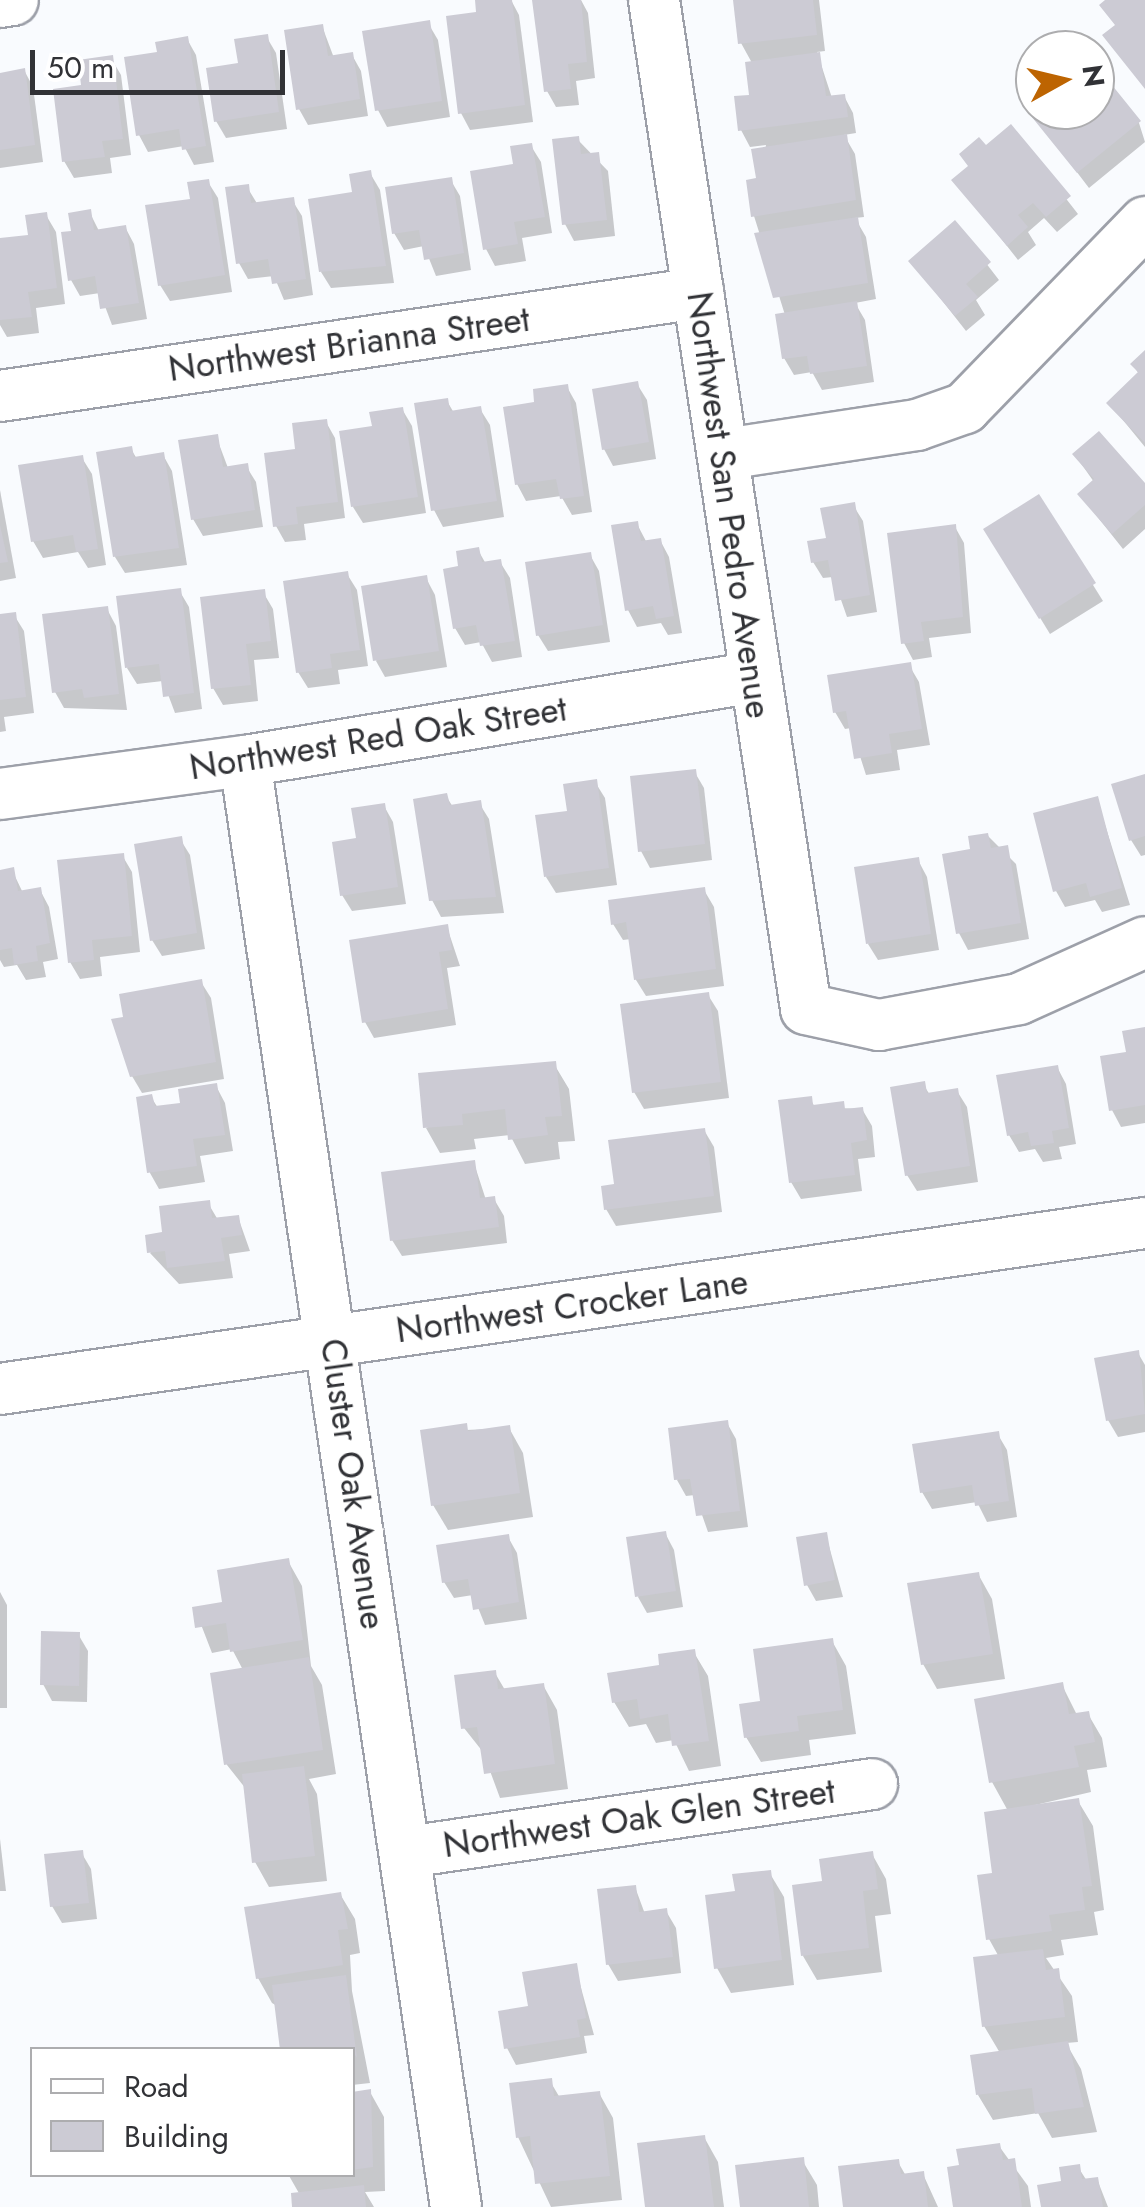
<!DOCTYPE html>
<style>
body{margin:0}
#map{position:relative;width:1145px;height:2207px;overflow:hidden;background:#f9fbfe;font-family:Jost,sans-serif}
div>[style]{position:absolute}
.shadow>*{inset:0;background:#0003}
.building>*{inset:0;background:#cccbd4}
.roads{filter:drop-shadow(2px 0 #9da0a9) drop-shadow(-2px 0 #9da0a9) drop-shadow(0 2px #9da0a9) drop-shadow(0 -2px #9da0a9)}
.minor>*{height:50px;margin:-25px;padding:0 25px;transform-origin:25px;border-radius:25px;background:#fff}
span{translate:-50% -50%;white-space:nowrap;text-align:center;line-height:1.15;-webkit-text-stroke:8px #fff;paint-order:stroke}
.street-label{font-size:35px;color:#313236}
.legend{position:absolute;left:30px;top:2047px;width:325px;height:130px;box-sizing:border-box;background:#fff;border:2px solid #adadaf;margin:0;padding:12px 18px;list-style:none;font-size:30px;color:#313236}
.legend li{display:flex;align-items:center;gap:20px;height:50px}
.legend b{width:50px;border:2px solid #adadaf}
.north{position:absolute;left:1015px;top:30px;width:100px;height:100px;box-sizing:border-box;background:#fff;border:2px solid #adadaf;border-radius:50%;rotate:82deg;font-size:28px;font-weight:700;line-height:40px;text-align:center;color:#313236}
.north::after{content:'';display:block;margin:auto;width:35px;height:45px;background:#bd6401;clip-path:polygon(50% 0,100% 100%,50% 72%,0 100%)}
.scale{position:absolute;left:30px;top:50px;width:255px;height:45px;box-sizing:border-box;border:5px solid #313236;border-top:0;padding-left:12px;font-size:30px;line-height:35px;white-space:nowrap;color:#313236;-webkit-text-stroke:8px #fff;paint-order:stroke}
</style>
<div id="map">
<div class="shadow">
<i style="clip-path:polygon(497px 0,511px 0,519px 15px,533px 122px,470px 130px,461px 113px,478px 14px)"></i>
<i style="clip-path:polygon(548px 0,581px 0,588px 13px,595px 78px,576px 81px,579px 105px,556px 107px,547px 91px)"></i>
<i style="clip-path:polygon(735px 0,819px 0,825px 51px,817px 52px,832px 98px,844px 96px,853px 113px,856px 133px,844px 135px,855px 154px,864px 217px,855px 218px,866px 237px,876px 299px,855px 303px,865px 320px,874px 382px,822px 390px,812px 372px,794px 375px,784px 358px,785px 315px,754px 216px,766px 145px,750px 147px,741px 130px,752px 97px,752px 63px,741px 43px)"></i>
<i style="clip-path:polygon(428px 23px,438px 40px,450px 117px,387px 127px,378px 110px)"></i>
<i style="clip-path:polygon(322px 26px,334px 58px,352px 55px,361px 71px,368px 116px,308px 125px,299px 109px)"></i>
<i style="clip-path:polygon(266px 36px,276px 53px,287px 129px,226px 138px,216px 121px,241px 65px)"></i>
<i style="clip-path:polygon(187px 39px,196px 55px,214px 162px,194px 165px,184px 146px,148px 152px,139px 135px,160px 54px)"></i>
<i style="clip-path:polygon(111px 58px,121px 75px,131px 155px,110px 158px,112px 173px,74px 178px,64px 161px)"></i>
<i style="clip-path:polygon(1095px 68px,1139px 123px,1145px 142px,1089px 188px,1031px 112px,1095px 110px)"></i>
<i style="clip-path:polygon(24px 70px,33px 87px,43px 162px,0 168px,0 74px)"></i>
<i style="clip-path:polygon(1011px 128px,1078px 214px,1057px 232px,1044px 218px,1028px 232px,1036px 245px,1018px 260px,955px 180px)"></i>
<i style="clip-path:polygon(577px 139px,608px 171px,615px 236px,574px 241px,565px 224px)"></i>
<i style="clip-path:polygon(531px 146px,541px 162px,552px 233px,522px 238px,526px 261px,495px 266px,486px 249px,516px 166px)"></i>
<i style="clip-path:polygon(370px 173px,380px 190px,394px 283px,331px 288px,321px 272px)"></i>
<i style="clip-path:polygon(450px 179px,460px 196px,471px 270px,436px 276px,424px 246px,404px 250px,394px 233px)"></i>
<i style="clip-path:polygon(208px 182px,218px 198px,232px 292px,170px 301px,160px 285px,193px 201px)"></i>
<i style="clip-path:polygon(247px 187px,258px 205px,292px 200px,302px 216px,313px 295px,284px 300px,274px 276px,248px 279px,239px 263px)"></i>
<i style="clip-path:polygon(89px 211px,99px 231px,125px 227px,134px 244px,147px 319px,112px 325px,100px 293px,80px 296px,71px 280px,74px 233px)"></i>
<i style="clip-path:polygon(46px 215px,56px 232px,65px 304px,36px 308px,39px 333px,7px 337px,0 325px,0 241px,30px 237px)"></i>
<i style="clip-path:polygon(955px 223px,999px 280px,976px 300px,985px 315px,966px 331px,911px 261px)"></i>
<i style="clip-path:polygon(1145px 353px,1145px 447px,1109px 403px,1139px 374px,1133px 365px)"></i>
<i style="clip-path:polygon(637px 384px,647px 400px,656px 459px,613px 466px,604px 449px)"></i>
<i style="clip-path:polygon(567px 387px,576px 403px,592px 512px,572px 515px,561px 496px,526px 501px,517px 484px,537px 404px)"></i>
<i style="clip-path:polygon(447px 401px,454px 413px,480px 409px,490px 425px,504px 517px,443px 527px,434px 510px)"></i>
<i style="clip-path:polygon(402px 409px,412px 426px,426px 513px,363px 523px,353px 507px,375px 428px)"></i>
<i style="clip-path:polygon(326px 422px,335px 438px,345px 518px,304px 524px,306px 540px,285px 542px,276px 526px)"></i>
<i style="clip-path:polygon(216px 436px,228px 468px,246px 466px,256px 482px,263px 527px,203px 536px,193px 519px)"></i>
<i style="clip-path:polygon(131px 449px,137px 459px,163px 455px,172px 471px,187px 565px,125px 573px,115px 557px)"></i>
<i style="clip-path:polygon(1075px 455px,1145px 486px,1145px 529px,1123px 549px,1080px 495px,1094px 482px)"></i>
<i style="clip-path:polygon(82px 458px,92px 474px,106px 565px,88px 568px,78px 552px,43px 558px,33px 541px)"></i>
<i style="clip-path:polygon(0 490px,16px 578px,0 581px)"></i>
<i style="clip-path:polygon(853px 505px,863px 521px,877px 612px,847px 617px,833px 577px,823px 578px,813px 562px)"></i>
<i style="clip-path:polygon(637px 524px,647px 543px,660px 540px,669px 557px,682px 633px,668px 635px,661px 623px,637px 627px,628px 610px)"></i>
<i style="clip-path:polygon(955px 527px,964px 543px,971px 633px,929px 638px,932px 657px,913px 660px,904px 643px)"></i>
<i style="clip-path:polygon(996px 546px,1093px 585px,1103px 601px,1050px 634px)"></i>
<i style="clip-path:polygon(478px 550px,486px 564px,500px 562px,510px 578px,522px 657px,492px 662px,481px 642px,465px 645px,455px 628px,461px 568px)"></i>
<i style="clip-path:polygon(590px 555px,599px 571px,610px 642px,548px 651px,538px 635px)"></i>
<i style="clip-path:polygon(347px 574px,357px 590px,368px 666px,338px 670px,340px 684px,308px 688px,298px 672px)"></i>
<i style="clip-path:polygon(426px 578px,435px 595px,447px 667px,385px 677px,376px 661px)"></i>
<i style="clip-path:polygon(179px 590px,189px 607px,202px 709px,175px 713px,163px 681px,137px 684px,127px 668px)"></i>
<i style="clip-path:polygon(263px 592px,273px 609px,279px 658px,254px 660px,258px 701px,223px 705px,213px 688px)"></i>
<i style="clip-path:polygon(107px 609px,116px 626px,127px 710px,64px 708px,55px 692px)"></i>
<i style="clip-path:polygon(14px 615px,24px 631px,34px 713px,4px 717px,6px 731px,0 732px,0 616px)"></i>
<i style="clip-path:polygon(909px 665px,919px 682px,930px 745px,897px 750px,900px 770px,866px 775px,851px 728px,845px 729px,835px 712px)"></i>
<i style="clip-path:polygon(694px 771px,704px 788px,712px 860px,650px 868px,641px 851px)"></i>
<i style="clip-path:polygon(1145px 776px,1145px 855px,1141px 856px,1131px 840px)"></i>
<i style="clip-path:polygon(595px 782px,605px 798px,617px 885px,556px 893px,546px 877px,570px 813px)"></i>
<i style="clip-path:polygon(446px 796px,453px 807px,479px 803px,489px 819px,504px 913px,441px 917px,432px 900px)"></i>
<i style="clip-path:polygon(1097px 799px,1130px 905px,1102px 912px,1095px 900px,1065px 907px,1056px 891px)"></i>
<i style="clip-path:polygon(384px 806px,393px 822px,406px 904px,352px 911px,342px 895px,359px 840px)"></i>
<i style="clip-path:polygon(987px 835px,1016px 864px,1029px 939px,968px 950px,959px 933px,973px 851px)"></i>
<i style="clip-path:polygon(180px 839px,190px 855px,205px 949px,162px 956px,152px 940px)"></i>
<i style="clip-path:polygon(122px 855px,132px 872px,140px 952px,100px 957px,102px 976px,80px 979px,70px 962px)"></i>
<i style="clip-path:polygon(918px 860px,927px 877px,939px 950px,878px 960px,868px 944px)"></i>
<i style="clip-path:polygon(12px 870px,23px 893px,40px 890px,49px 907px,58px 959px,43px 962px,46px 977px,26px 980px,17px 965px,4px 967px,0 960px,0 872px)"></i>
<i style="clip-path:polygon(704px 890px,714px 907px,724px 986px,646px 996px,636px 980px,631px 939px,623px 940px,613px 924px)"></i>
<i style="clip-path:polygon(447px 927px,460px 966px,447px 968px,456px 1025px,374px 1038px,365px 1022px)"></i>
<i style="clip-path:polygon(201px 982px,211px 998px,224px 1079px,142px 1093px,132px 1076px,126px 1019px)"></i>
<i style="clip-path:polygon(708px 995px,718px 1011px,729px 1098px,644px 1109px,634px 1092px)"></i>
<i style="clip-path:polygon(1145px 1030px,1145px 1123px,1121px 1127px,1112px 1110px,1129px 1054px)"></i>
<i style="clip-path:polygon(554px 1064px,569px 1089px,575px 1141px,558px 1142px,560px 1159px,525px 1164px,510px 1135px,474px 1139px,476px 1149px,440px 1153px,426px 1128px)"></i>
<i style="clip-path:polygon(1057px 1067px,1066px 1084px,1076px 1144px,1059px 1147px,1062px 1159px,1043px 1162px,1035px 1149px,1019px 1152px,1009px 1135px)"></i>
<i style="clip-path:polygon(923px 1084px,930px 1095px,957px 1091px,967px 1107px,978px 1182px,917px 1191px,907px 1175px)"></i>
<i style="clip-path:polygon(216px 1086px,225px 1103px,233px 1151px,200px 1156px,205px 1182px,159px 1189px,150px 1173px,151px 1097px,158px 1108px,183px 1105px)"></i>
<i style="clip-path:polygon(810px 1099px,815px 1107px,862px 1109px,872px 1126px,875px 1157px,858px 1159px,862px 1191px,801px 1199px,791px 1182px)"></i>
<i style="clip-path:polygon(704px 1130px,714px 1147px,722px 1212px,616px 1226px,606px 1209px,617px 1186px)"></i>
<i style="clip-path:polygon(474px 1163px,486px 1200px,494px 1199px,504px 1216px,507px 1243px,402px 1256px,392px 1240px)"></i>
<i style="clip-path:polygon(208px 1203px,218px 1220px,238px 1217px,250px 1251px,229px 1254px,233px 1278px,179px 1284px,150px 1253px)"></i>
<i style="clip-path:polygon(1138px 1353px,1145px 1365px,1145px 1432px,1118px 1437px,1108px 1420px)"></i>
<i style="clip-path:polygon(727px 1423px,736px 1439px,748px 1527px,708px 1532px,695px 1495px,686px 1496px,677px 1480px)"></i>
<i style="clip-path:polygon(509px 1428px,523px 1453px,533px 1517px,448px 1530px,433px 1505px,423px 1432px)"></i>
<i style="clip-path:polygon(997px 1433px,1007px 1450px,1017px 1517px,987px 1522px,977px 1502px,932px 1509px,922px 1492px)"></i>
<i style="clip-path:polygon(665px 1533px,674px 1550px,683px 1607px,647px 1613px,638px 1597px)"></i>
<i style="clip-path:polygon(826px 1535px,843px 1597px,816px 1601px,807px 1585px)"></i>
<i style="clip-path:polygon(508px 1537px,517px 1553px,527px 1619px,485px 1625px,473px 1595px,454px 1598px,444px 1582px)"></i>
<i style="clip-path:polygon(288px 1561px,302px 1586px,311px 1666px,322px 1685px,336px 1774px,309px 1779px,317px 1794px,327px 1881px,269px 1887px,255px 1862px,246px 1789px,227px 1765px,212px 1675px,243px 1670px,232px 1649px,212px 1653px,195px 1609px,225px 1604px)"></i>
<i style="clip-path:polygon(978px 1574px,992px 1599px,1005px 1679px,937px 1689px,923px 1664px)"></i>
<i style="clip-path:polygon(0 1592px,7px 1605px,7px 1708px,0 1708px)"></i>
<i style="clip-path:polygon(78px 1634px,88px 1651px,87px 1702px,52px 1701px,43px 1684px)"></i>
<i style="clip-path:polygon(832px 1641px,846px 1666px,856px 1734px,809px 1740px,811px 1755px,761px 1762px,746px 1737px,762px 1704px)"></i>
<i style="clip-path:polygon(693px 1651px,708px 1676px,721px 1766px,689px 1771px,674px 1740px,656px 1743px,646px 1724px,629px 1727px,614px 1702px)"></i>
<i style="clip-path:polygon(495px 1673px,505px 1690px,543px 1685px,557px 1710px,568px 1789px,500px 1798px,483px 1752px,464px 1728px)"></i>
<i style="clip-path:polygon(1062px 1685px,1077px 1715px,1088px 1714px,1102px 1738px,1107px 1767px,1087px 1770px,1091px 1792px,1014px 1810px,1078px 1801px,1093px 1826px,1104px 1910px,1094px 1912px,1098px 1935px,1061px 1940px,1064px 1955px,1046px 1958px,1072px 1996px,1078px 2042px,1066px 2043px,1081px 2069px,1097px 2132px,1052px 2138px,1038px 2113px,993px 2120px,978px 2095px,1000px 2053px,984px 2026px,999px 1957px,989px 1939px,1008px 1811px,992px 1782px)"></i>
<i style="clip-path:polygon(0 1839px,6px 1891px,0 1891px)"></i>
<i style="clip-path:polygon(81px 1852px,91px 1869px,97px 1919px,62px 1923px,52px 1906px)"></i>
<i style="clip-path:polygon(872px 1854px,886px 1879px,891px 1914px,875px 1916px,882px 1972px,817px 1980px,803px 1956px,824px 1883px)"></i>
<i style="clip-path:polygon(769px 1872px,784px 1897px,794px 1985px,731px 1993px,717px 1968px,737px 1894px)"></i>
<i style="clip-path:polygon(635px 1887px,645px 1914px,666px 1911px,676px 1928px,681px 1973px,618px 1981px,608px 1964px)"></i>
<i style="clip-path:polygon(340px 1894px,355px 1919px,360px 1953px,350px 1955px,352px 1991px,370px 2083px,352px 2085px,352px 2050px,272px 2003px,258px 1978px)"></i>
<i style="clip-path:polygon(575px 1966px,594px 2035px,584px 2036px,587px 2053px,516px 2065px,507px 2048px,531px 2008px)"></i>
<i style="clip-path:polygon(550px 2081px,560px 2098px,599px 2093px,613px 2118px,622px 2200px,551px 2207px,518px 2137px)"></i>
<i style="clip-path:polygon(370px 2092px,384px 2117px,385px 2191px,365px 2192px,374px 2207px,295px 2207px,300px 2195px,288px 2174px,352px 2174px,352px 2094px)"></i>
<i style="clip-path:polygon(704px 2137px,718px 2162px,724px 2207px,647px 2207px)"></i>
<i style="clip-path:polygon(999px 2146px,1028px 2186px,1031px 2207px,956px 2207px,962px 2168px)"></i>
<i style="clip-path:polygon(802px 2160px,817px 2185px,819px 2207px,742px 2207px)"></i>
<i style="clip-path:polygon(898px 2162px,906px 2176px,923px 2174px,938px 2207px,845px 2207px)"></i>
<i style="clip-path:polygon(1078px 2167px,1087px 2181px,1097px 2179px,1108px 2207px,1043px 2207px)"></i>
</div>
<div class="building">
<i style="clip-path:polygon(475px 0,512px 0,525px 105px,458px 114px,446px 16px,476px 12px)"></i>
<i style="clip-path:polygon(532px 0,581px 0,587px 62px,568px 64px,571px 89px,544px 92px)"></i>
<i style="clip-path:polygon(733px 0,813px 0,817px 35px,738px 44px)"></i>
<i style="clip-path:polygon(1105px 0,1145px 0,1145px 89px,1102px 35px,1115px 25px,1099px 5px)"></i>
<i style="clip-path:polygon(430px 20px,442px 101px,375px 111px,362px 31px)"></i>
<i style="clip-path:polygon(323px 24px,328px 56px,353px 52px,360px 99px,296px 110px,284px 30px)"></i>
<i style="clip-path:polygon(268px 34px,279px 112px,214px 122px,206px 68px,238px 63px,234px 39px)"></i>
<i style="clip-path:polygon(188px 36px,206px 146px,182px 150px,179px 129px,136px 136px,124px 57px,157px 52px,155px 42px)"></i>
<i style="clip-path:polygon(820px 52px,826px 96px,845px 94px,848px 117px,738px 131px,734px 96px,749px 95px,745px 62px)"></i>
<i style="clip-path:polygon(113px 55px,123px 139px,102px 141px,105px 157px,62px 162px,53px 89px,81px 85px,78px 60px)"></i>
<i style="clip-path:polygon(1095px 64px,1141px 121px,1077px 173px,1027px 111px,1035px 105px,1035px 110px,1095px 110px)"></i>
<i style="clip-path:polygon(25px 68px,35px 145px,0 150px,0 73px)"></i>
<i style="clip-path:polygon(1011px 124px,1071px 196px,1046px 217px,1033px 203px,1018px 215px,1028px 227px,1007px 246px,951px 180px,968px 166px,959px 154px,979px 137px,986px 145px)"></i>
<i style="clip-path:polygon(847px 134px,856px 200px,751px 217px,746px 180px,756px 178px,751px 149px)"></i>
<i style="clip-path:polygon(579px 136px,581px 154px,599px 152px,607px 220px,562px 225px,552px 139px)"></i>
<i style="clip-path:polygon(532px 143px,545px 217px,514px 222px,518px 244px,483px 250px,470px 171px,513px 164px,510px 146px)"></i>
<i style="clip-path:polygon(371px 170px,386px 266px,319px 272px,308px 199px,352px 192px,349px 174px)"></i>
<i style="clip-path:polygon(452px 177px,464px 253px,424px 260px,419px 230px,392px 234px,385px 187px)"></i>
<i style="clip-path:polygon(209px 179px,225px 275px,158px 286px,145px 205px,190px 199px,187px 182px)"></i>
<i style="clip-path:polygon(249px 184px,251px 203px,294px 197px,306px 279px,272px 284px,268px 259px,236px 264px,225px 187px)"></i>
<i style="clip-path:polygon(91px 209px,94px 230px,126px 225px,139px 303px,100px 309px,95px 276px,68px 281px,61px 232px,71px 231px,68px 213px)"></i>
<i style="clip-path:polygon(47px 212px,57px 288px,28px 292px,32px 317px,0 320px,0 238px,28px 235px,25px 215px)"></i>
<i style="clip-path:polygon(858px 217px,868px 283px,773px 298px,754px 233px)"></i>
<i style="clip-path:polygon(955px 220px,991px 262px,966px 284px,978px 297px,955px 316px,908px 261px)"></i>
<i style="clip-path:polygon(857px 301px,867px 366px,810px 374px,807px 356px,782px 359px,775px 314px)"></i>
<i style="clip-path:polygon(1145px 350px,1145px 443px,1106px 403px,1138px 372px,1130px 364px)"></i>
<i style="clip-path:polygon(638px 381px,649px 442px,602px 450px,592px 389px)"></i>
<i style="clip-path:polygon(568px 384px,584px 496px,560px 499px,556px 479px,515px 485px,503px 407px,534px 402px,533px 389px)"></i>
<i style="clip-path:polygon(448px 398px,450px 411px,481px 406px,497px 501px,431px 511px,414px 403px)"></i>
<i style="clip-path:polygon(403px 407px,418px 497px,351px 507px,339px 431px,372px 426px,369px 412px)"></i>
<i style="clip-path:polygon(327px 419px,338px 502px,296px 507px,298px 524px,273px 527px,264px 453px,295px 449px,292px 423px)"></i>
<i style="clip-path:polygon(1099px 431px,1145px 483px,1145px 505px,1112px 534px,1077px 494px,1094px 479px,1072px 454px)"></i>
<i style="clip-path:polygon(218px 434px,223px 467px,248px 463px,255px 510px,191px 520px,178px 440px)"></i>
<i style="clip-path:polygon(132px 446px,134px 457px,164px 452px,179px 548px,113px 557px,96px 452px)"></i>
<i style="clip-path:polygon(83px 455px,98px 549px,76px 552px,73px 535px,31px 542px,18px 465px)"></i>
<i style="clip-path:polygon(1039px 494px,1096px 583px,1039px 619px,983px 529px)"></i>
<i style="clip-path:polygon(855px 502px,870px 595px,835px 601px,828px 560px,811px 563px,807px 541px,826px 538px,820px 508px)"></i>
<i style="clip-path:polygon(638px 521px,641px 541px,661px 538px,674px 616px,656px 619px,653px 606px,625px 611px,611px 525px)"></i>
<i style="clip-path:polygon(956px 524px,963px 617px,921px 622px,924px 641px,901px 644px,887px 533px)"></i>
<i style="clip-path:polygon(0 525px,8px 562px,0 563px)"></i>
<i style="clip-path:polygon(479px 547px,482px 562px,501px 559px,515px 641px,480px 646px,476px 625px,453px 629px,443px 569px,458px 566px,456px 551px)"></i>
<i style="clip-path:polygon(591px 552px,603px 625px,536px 636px,525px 562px)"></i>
<i style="clip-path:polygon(348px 571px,360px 650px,330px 654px,332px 668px,296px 673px,283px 581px)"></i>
<i style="clip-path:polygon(427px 575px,439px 651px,373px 661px,361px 586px)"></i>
<i style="clip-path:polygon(181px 588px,194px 693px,163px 697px,159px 664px,125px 668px,116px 596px)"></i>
<i style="clip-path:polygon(265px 589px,271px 641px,246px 644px,251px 685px,211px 689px,200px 597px)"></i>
<i style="clip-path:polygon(108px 606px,119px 694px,84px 698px,82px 689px,52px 693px,42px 614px)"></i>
<i style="clip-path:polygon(16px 612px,26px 697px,0 700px,0 614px)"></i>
<i style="clip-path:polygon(911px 662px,922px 729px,889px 734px,892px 753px,854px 759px,846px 711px,833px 713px,827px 675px)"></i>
<i style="clip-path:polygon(696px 769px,705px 844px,638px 852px,630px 776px)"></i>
<i style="clip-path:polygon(1145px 774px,1145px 836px,1129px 841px,1111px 784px)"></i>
<i style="clip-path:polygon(597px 779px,609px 868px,544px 877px,535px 815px,567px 811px,563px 784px)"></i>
<i style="clip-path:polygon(447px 793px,450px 805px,481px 800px,496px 897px,429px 901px,413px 799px)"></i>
<i style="clip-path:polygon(1098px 796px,1122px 888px,1090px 897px,1086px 883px,1053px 892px,1033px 813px)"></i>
<i style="clip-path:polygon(385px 803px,398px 887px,340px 896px,332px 842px,356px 838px,351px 808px)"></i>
<i style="clip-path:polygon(988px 833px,991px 848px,1008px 845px,1021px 923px,956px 934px,942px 854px,970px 849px,968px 836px)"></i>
<i style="clip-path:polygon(182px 836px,197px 933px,150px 941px,134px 844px)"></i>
<i style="clip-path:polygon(124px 853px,132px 936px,92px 940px,94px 960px,68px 963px,57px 860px)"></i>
<i style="clip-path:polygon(919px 857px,931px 934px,866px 944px,854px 867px)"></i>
<i style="clip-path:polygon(14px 867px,18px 891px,41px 887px,50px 943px,36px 946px,38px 961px,14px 965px,12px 948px,0 950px,0 870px)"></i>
<i style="clip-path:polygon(705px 887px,716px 969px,634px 980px,626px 922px,611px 925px,608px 900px)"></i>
<i style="clip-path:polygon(448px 924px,452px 950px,439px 952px,448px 1009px,362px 1023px,349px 940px)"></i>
<i style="clip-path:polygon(202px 979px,216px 1062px,130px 1077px,111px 1019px,123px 1017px,119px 994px)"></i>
<i style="clip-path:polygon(709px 992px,721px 1082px,632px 1093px,620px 1004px)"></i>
<i style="clip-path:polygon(1145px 1027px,1145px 1105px,1109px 1111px,1100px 1056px,1126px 1052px,1122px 1031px)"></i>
<i style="clip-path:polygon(556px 1061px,562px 1116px,545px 1117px,548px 1135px,508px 1140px,505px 1109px,462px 1114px,463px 1125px,423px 1128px,418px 1073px)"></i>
<i style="clip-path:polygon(1058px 1065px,1069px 1128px,1052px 1131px,1054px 1143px,1031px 1146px,1028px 1132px,1007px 1136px,996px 1075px)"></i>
<i style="clip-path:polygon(925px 1081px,927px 1093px,958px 1088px,970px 1166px,905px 1176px,890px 1087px)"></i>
<i style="clip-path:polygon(217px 1083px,225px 1135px,193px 1139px,197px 1166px,147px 1173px,136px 1097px,152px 1094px,155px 1106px,180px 1103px,178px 1089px)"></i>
<i style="clip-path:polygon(812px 1096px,813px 1105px,844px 1101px,845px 1109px,863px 1107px,867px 1140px,851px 1143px,855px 1175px,789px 1183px,778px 1100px)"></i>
<i style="clip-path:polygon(705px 1128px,714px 1196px,604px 1210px,601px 1186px,614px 1184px,608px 1140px)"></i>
<i style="clip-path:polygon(475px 1160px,480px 1198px,495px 1196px,499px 1227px,390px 1241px,381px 1172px)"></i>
<i style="clip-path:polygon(210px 1200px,212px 1218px,239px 1215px,242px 1235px,221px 1238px,225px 1261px,167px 1268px,165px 1251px,147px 1253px,145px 1235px,162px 1232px,159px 1206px)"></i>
<i style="clip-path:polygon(1139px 1350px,1145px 1414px,1106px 1421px,1094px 1358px)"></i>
<i style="clip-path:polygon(728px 1420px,740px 1511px,696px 1516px,690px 1479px,674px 1480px,668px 1428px)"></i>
<i style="clip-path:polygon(467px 1423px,468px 1431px,510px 1425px,520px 1493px,431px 1506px,420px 1430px)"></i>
<i style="clip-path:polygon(999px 1431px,1009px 1501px,975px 1506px,972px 1485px,920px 1493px,912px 1444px)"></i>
<i style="clip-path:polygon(666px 1531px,676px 1591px,635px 1597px,626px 1537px)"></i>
<i style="clip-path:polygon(827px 1532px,835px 1580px,804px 1586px,796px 1537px)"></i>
<i style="clip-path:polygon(509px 1534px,519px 1602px,473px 1610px,468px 1579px,442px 1583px,436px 1545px)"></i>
<i style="clip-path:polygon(289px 1558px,303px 1640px,230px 1652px,226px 1623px,195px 1628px,192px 1607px,222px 1602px,217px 1570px)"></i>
<i style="clip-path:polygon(979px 1572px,993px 1654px,921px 1665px,907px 1583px)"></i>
<i style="clip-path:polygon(41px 1631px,80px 1632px,79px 1686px,40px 1685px)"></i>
<i style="clip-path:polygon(833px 1638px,843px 1710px,797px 1716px,799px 1731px,744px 1738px,739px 1704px,760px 1701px,753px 1649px)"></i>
<i style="clip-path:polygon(695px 1649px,709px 1741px,672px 1746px,668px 1714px,640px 1719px,637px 1699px,612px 1703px,607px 1673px,659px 1665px,658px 1654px)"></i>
<i style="clip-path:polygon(309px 1657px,323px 1750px,224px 1765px,210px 1673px)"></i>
<i style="clip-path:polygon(496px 1670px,498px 1689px,544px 1683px,555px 1764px,484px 1774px,477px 1727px,461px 1729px,454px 1675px)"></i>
<i style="clip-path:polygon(1063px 1682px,1069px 1714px,1089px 1711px,1095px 1742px,1074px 1746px,1079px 1767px,989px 1783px,974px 1699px)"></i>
<i style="clip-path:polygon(304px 1766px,315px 1856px,252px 1863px,242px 1774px)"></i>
<i style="clip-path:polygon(1079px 1798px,1092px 1886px,1082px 1887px,1085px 1910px,1049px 1915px,1052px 1931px,986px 1940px,977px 1875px,992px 1873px,984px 1812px)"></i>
<i style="clip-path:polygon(83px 1850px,89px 1903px,50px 1907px,44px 1854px)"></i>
<i style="clip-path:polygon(873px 1851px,878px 1889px,863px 1891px,869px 1948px,801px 1956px,792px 1885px,822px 1881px,819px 1859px)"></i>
<i style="clip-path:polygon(771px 1870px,782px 1960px,714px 1969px,705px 1895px,735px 1891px,732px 1874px)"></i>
<i style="clip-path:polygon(636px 1885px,639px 1912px,667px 1908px,673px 1957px,606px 1965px,597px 1889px)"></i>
<i style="clip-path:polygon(341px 1892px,348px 1929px,338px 1930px,343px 1965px,256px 1979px,244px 1907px)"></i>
<i style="clip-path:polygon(1043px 1949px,1046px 1970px,1059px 1968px,1065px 2017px,982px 2027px,973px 1957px)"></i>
<i style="clip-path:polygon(577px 1963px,586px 2018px,577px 2020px,580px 2037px,504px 2049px,498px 2011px,528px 2006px,522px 1972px)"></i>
<i style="clip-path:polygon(346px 1975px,357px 2058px,352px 2050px,280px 2050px,272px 1985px)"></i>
<i style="clip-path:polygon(1068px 2041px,1084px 2107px,1035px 2114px,1032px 2088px,976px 2095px,970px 2055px)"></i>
<i style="clip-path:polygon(552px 2078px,554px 2096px,600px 2091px,610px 2176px,535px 2184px,530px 2136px,516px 2138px,509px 2083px)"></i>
<i style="clip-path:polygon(371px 2089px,373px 2167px,352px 2170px,352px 2092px)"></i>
<i style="clip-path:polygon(705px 2135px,714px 2207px,645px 2207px,637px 2143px)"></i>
<i style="clip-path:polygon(1000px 2143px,1003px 2160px,1015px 2158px,1022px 2207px,953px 2207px,947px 2167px,959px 2165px,956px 2149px)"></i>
<i style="clip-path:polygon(804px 2157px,809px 2207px,740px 2207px,735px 2165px)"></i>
<i style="clip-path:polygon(899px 2159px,901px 2174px,924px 2171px,928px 2207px,843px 2207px,838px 2166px)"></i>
<i style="clip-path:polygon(1080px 2164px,1082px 2179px,1098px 2177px,1103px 2207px,1041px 2207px,1037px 2185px,1061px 2181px,1059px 2167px)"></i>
<i style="clip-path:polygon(364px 2185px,366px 2207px,292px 2207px,291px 2193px)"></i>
</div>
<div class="roads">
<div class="minor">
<i style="left:654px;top:0;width:1020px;rotate:81.43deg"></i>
<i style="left:806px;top:1009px;width:75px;rotate:12.4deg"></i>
<i style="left:879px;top:1025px;width:142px;rotate:-10.5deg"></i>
<i style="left:1019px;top:999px;width:138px;rotate:-24.3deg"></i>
<i style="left:0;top:2px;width:13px;rotate:-9deg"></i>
<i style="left:0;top:396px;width:706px;rotate:-8.39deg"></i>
<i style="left:725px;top:454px;width:194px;rotate:-8.6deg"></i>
<i style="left:917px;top:425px;width:51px;rotate:-19.5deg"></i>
<i style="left:965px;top:408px;width:259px;rotate:-45.9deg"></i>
<i style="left:245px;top:761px;width:1461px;rotate:81.7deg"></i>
<i style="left:0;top:794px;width:247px;rotate:-7.7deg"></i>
<i style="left:245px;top:761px;width:517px;rotate:-9.35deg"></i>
<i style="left:0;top:1389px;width:1157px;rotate:-8.25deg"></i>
<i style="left:407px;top:1852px;width:470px;rotate:-8.3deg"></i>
</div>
</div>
<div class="street-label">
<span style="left:349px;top:344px;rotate:-8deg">Northwest Brianna Street</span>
<span style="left:729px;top:505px;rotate:82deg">Northwest San Pedro Avenue</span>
<span style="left:378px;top:738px;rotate:-9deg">Northwest Red Oak Street</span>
<span style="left:572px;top:1306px;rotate:-8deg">Northwest Crocker Lane</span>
<span style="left:353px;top:1484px;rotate:82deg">Cluster Oak Avenue</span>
<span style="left:639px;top:1818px;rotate:-8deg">Northwest Oak Glen Street</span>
</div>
<ul class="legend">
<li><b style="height:12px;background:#fff"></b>Road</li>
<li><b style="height:28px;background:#cccbd4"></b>Building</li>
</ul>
<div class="north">N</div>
<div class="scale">50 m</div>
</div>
